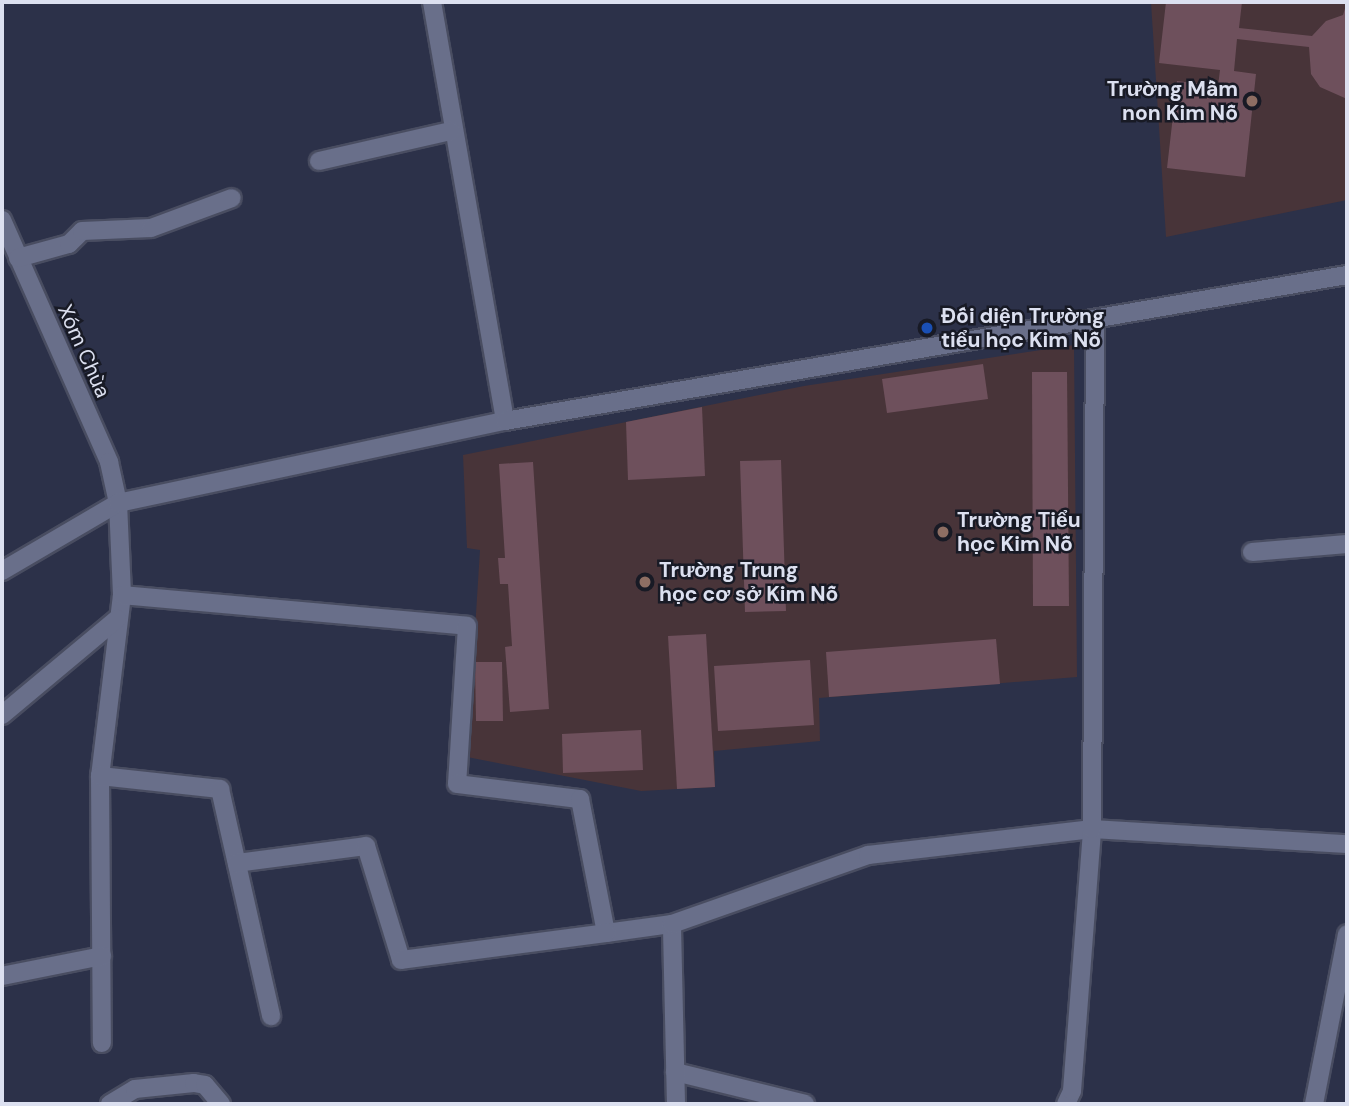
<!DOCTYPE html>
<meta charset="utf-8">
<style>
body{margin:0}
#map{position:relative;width:1349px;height:1106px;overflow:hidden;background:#2c3149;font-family:"DM Sans",sans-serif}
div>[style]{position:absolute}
.education>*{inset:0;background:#483439}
.building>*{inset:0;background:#6e505c}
.roads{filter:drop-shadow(2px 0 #494d61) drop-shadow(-2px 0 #494d61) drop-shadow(0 2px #494d61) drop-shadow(0 -2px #494d61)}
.minor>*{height:18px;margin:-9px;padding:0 9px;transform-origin:9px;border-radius:9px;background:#696f8a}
.tertiary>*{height:18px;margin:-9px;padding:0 9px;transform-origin:9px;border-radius:9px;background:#696f8a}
.dots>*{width:19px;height:19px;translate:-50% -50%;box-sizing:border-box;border:4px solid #181a25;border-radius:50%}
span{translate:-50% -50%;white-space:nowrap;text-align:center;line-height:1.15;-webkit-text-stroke:5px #181a25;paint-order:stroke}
.poi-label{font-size:21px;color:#dce0f0;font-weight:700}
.right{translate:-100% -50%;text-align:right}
.left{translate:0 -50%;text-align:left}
.street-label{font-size:21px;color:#dce0f0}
.frame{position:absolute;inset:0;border:4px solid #dce0f0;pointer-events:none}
</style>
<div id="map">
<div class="education">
<i style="clip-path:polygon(1151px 2px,1347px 2px,1347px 200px,1166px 237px)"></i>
<i style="clip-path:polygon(1074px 345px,1077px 677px,819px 698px,820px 741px,714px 751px,715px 787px,641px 791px,467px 757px,480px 550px,467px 548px,463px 455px,804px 386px)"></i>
</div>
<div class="building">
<i style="clip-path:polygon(1166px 2px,1242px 2px,1239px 28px,1312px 36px,1326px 21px,1343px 15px,1347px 2px,1347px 99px,1320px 87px,1311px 74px,1309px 47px,1237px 39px,1234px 71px,1256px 74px,1245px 177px,1167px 168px,1177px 81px,1218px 86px,1220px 70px,1159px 63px)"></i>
<i style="clip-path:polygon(983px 364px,988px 399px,887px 413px,882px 379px)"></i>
<i style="clip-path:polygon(1032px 372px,1067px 372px,1069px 606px,1033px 606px)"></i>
<i style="clip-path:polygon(702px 407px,705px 476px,628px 480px,626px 422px)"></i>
<i style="clip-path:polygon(781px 460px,786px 611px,745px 612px,740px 461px)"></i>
<i style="clip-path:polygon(533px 462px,549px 709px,510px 712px,505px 647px,512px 646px,508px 584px,500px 584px,498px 558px,505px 558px,499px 464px)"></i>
<i style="clip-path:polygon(706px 634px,715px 787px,677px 789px,668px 636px)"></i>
<i style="clip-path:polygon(996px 639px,1000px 684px,829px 697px,826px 652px)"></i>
<i style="clip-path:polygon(810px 660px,814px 725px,718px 731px,714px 666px)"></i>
<i style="clip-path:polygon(475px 662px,502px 662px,503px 721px,476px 721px)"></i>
<i style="clip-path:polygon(641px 730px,643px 770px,563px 773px,562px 734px)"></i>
</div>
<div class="roads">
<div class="minor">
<i style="left:432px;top:2px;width:425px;rotate:80.1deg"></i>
<i style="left:319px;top:161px;width:135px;rotate:-12.8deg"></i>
<i style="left:2px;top:220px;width:265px;rotate:66.1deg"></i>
<i style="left:109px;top:462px;width:42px;rotate:77.6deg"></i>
<i style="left:118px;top:503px;width:92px;rotate:87.5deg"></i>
<i style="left:122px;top:595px;width:182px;rotate:96.9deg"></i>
<i style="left:100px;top:776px;width:267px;rotate:89.6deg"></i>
<i style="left:18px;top:258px;width:53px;rotate:-15.4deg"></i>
<i style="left:69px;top:244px;width:18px;rotate:-45deg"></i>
<i style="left:82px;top:231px;width:69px;rotate:-2.5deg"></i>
<i style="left:151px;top:228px;width:86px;rotate:-20.3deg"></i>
<i style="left:1252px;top:552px;width:95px;rotate:-4.8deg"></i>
<i style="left:122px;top:595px;width:346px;rotate:5.1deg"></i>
<i style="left:467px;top:626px;width:158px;rotate:93.6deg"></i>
<i style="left:457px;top:784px;width:124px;rotate:7deg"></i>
<i style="left:580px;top:799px;width:136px;rotate:79deg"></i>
<i style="left:606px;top:933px;width:67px;rotate:-7.8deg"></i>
<i style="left:2px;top:715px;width:150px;rotate:-39.9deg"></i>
<i style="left:100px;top:776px;width:121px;rotate:6.2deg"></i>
<i style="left:220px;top:789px;width:233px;rotate:77.3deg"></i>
<i style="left:237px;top:863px;width:130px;rotate:-7.5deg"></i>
<i style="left:366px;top:846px;width:119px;rotate:72.9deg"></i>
<i style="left:401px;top:960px;width:207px;rotate:-7.5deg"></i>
<i style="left:2px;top:976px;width:102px;rotate:-11.3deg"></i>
<i style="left:675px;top:1072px;width:134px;rotate:13.8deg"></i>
<i style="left:110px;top:1104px;width:29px;rotate:-31deg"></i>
<i style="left:135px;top:1089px;width:59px;rotate:-5.8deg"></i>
<i style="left:194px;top:1083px;width:11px;rotate:10deg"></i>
<i style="left:205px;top:1085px;width:25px;rotate:50deg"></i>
<i style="left:676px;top:1104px;width:180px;rotate:-91.3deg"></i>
<i style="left:672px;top:924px;width:208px;rotate:-19.4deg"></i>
<i style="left:868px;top:855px;width:226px;rotate:-6.6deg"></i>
<i style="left:1092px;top:829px;width:255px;rotate:3.4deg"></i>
<i style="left:1066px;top:1104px;width:14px;rotate:-65deg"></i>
<i style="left:1072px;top:1091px;width:263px;rotate:-85.6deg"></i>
<i style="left:1092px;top:829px;width:510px;rotate:-89.66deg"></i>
<i style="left:1314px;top:1104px;width:173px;rotate:-79deg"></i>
</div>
<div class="tertiary">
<i style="left:2px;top:571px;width:134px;rotate:-30.4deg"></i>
<i style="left:118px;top:503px;width:396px;rotate:-12deg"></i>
<i style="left:505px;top:421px;width:855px;rotate:-9.84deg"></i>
</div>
</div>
<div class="dots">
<i style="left:1252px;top:101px;background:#8d6e63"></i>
<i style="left:927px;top:328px;background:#1a4fb4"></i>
<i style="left:943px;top:532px;background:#8d6e63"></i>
<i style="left:645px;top:582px;background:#8d6e63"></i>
</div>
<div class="poi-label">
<span class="right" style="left:1238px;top:101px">Trường Mầm<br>non Kim Nỗ</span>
<span class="left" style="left:941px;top:328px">Đối diện Trường<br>tiểu học Kim Nỗ</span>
<span class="left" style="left:957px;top:532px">Trường Tiểu<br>học Kim Nỗ</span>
<span class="left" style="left:659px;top:582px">Trường Trung<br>học cơ sở Kim Nỗ</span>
</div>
<div class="street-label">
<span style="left:84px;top:351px;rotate:66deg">Xóm Chùa</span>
</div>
<div class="frame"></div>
</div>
